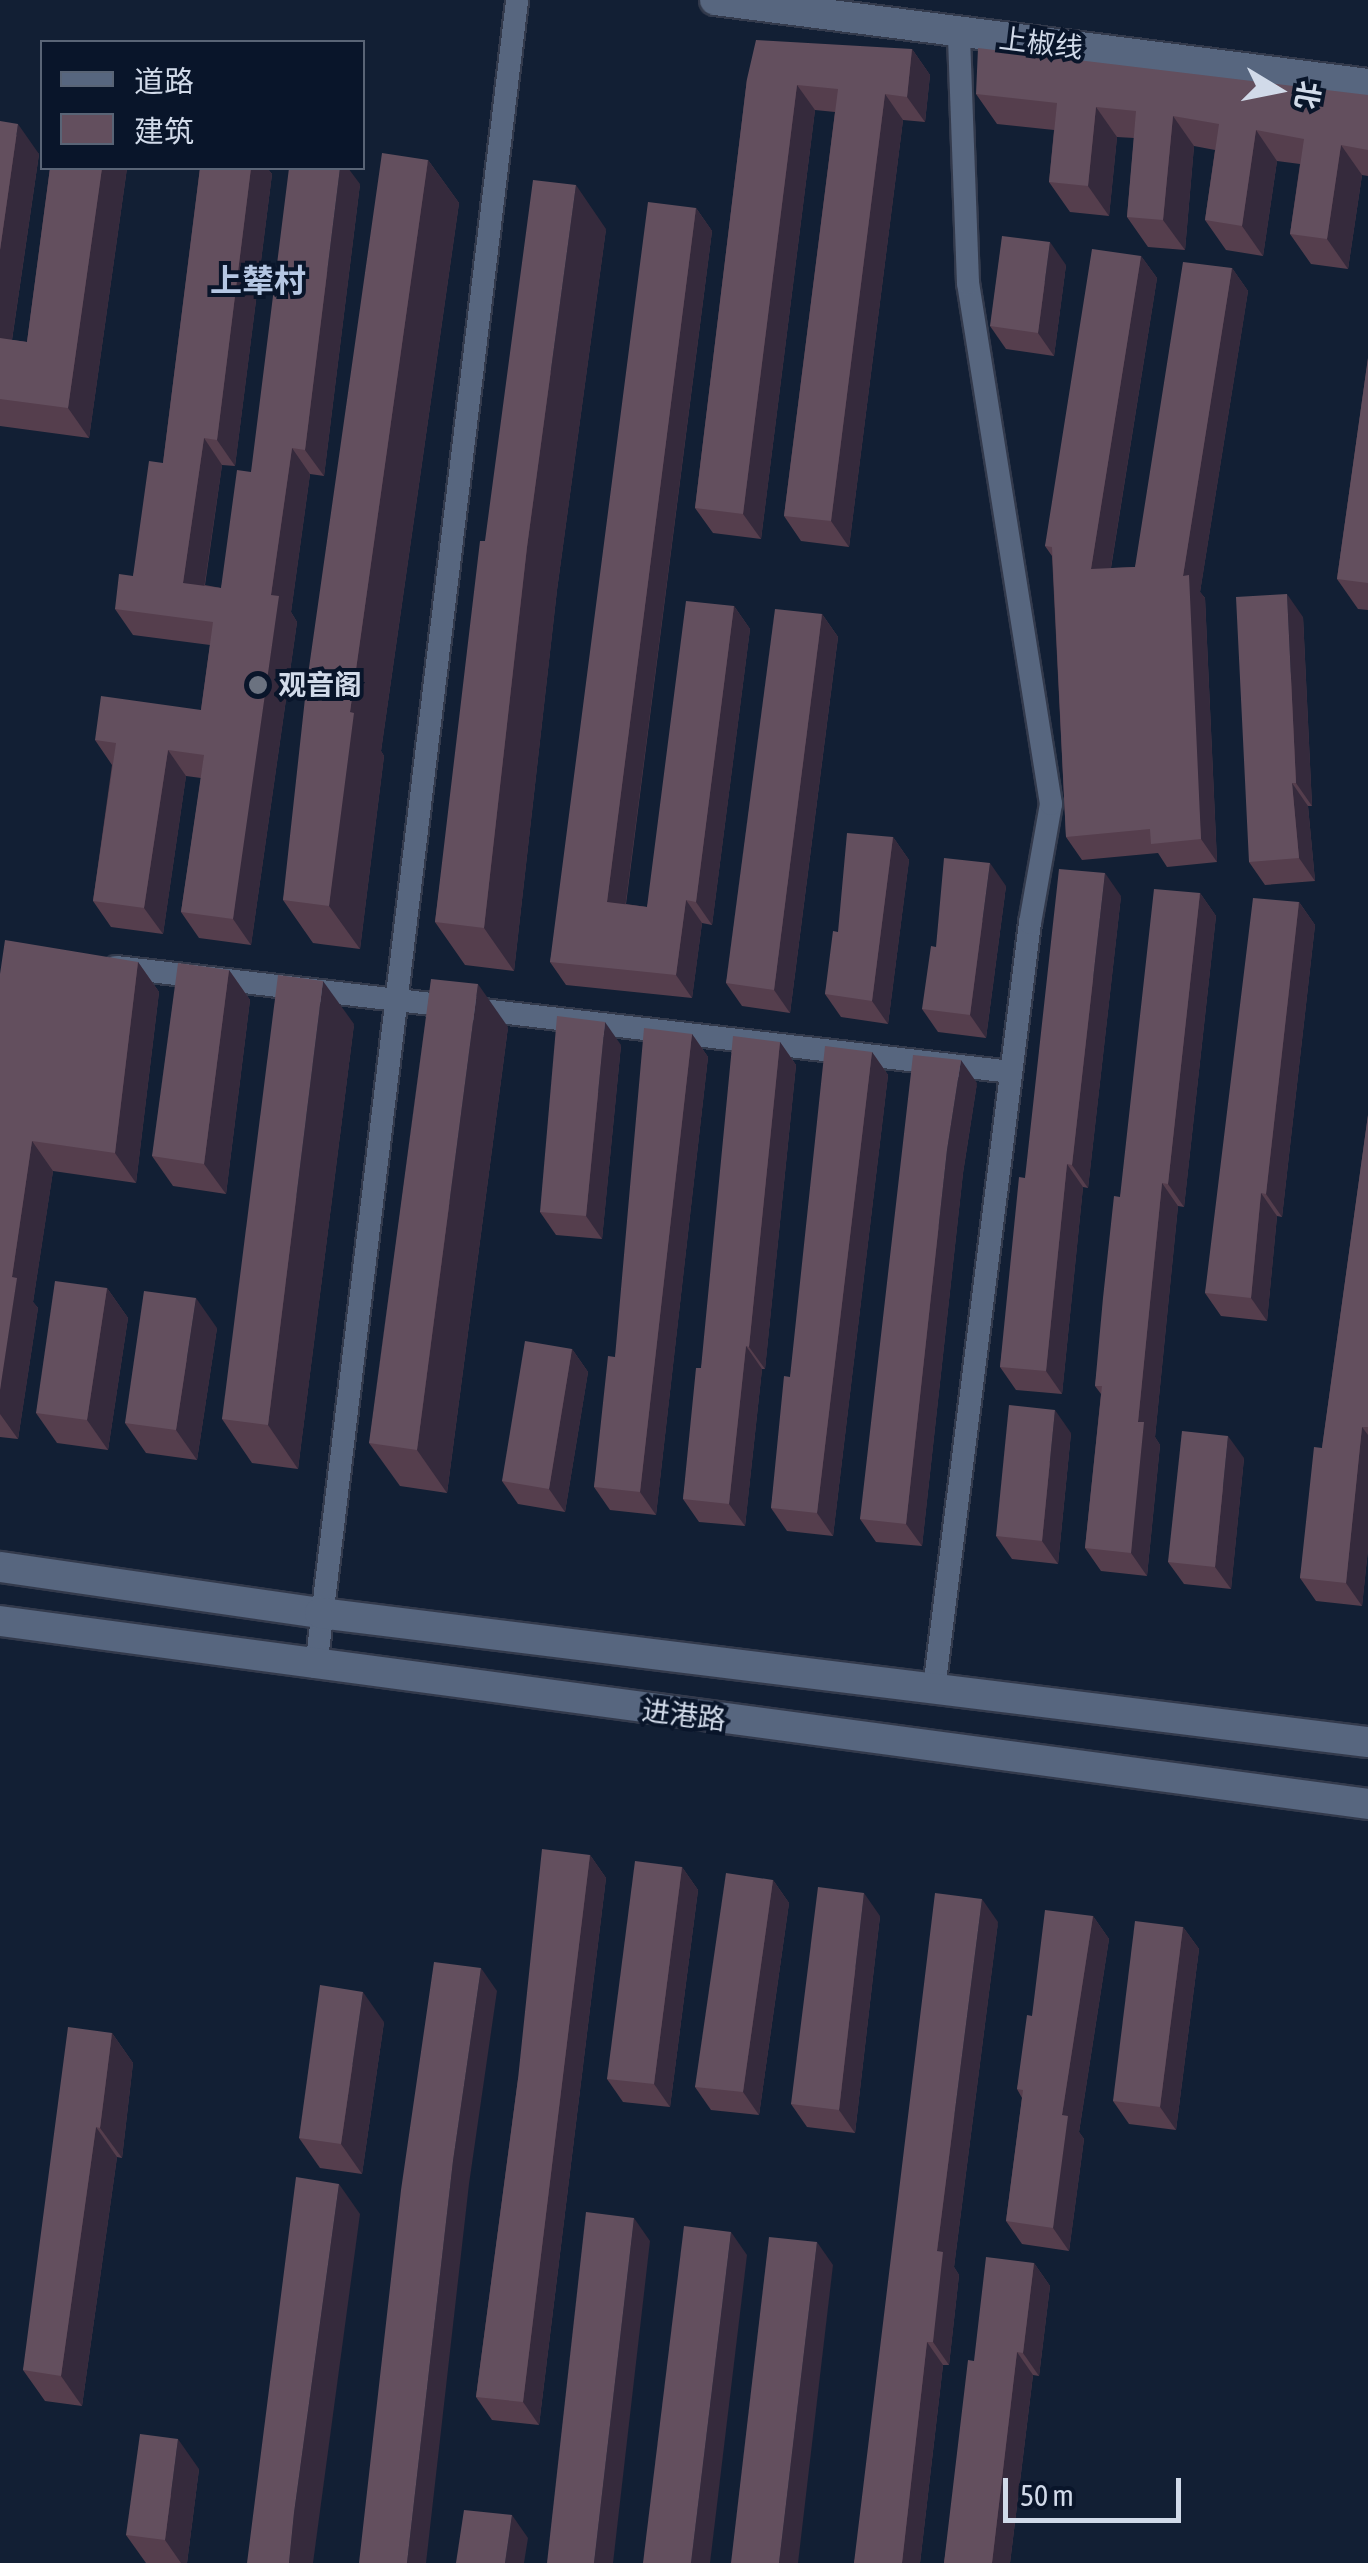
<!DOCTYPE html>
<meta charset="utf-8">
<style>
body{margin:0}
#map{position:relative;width:1368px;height:2563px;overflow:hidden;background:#121f34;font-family:"Asap Condensed","Noto Sans SC",sans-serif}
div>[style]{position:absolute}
.roads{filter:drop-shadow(2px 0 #333a4c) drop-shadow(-2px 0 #333a4c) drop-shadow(0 2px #333a4c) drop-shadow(0 -2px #333a4c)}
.minor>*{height:22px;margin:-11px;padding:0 11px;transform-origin:11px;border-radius:11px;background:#57667f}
.secondary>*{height:30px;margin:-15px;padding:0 15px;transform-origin:15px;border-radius:15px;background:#57667f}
.wall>*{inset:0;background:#553e4d}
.shaded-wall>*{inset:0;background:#352a3c}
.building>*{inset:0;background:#634f5e}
.dots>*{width:28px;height:28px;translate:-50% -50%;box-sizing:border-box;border:5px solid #09152a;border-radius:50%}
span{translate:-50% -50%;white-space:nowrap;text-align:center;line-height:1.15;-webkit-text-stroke:8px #09152a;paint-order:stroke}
.street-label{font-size:28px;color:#d1dae9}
.poi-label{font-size:28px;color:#d1dae9;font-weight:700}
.left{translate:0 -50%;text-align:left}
.quarter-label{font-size:32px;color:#b5c7e3;font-weight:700}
.legend{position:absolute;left:40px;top:40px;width:325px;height:130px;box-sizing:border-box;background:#09152a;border:2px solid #596476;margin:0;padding:12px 18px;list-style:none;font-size:30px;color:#d1dae9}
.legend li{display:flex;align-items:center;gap:20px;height:50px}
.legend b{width:50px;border:2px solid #596476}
.north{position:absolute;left:1228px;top:40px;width:100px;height:100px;-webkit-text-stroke:8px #09152a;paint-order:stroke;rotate:100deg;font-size:28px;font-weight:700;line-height:40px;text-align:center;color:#d1dae9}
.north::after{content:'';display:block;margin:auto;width:35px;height:45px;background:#d1dae9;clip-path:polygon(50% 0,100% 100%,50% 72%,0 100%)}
.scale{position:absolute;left:1003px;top:2478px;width:178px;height:45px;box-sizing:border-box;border:5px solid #d1dae9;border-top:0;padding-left:12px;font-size:30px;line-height:35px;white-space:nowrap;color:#d1dae9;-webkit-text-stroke:8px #09152a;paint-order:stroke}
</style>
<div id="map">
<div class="roads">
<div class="minor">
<i style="left:116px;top:967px;width:901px;rotate:6.69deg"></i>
<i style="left:316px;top:1667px;width:1679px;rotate:-83.12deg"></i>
<i style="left:934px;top:1689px;width:772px;rotate:-82.86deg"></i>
<i style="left:1030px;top:923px;width:121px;rotate:-80deg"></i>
<i style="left:1051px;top:804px;width:528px;rotate:-99.05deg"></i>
<i style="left:968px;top:283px;width:250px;rotate:-92.1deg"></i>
</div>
<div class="secondary">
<i style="left:715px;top:0;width:658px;rotate:7.33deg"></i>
<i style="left:0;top:1567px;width:323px;rotate:8.2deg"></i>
<i style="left:320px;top:1613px;width:1056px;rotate:7.02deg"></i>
<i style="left:0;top:1621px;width:1380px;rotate:7.62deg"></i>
</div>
</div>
<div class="wall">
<i style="clip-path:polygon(912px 49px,930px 75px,925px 122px,903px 120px,849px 547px,801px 541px,784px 516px,835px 112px,815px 110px,761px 539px,713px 533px,695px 508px,747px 79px)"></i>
<i style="clip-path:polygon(976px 94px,1368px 95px,1368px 176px,1362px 175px,1348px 269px,1311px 264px,1290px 234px,1300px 164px,1277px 161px,1263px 256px,1226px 250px,1205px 220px,1215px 150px,1194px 146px,1185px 250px,1148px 247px,1127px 217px,1134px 138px,1117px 137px,1109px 216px,1070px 212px,1049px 182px,1054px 130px,997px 124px)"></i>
<i style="clip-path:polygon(0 121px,39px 154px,12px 340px,27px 342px,50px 168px,127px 168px,89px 438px,0 426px)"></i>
<i style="clip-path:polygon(428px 160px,459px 203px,381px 751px,384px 756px,360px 949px,313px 943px,283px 900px)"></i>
<i style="clip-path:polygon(200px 168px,267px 168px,272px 174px,235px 466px,222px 465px,205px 585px,221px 588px,251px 472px,360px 184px,324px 476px,310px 474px,291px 612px,297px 622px,251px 945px,199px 938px,181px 912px,201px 778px,186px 776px,163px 934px,111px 927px,93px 901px,112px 765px,95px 740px,201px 710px,210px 645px,133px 635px,115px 609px,133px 576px,163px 463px)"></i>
<i style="clip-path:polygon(696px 208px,712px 231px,626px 904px,647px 907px,734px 606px,750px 629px,712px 925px,702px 923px,692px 998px,566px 985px,550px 962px)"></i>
<i style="clip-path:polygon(606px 229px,557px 590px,514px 971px,465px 965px,435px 922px,485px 541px)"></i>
<i style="clip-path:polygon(1141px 256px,1157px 278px,1111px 568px,1135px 567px,1232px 268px,1248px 291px,1200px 592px,1205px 598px,1217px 862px,1167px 867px,1158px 853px,1082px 860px,1066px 837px,1052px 556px,1045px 546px)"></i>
<i style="clip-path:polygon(1066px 265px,1054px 356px,1006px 349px,990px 326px)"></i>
<i style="clip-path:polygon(1368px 358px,1368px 610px,1358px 609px,1337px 579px)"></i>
<i style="clip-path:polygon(822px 614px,838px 637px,790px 1013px,742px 1006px,726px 983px)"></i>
<i style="clip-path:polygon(1303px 617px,1312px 806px,1308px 806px,1315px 881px,1265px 885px,1249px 862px)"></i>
<i style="clip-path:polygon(893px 837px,909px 860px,888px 1024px,841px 1017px,825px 994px,838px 932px)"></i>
<i style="clip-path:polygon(1006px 886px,986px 1038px,938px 1032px,922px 1009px)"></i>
<i style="clip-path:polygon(1200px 893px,1216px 916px,1184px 1207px,1178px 1206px,1155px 1437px,1160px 1445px,1147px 1576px,1101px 1571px,1085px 1548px,1101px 1394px,1095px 1386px,1120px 1197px)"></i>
<i style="clip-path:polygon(1121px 896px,1088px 1188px,1083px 1187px,1062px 1394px,1016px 1390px,1000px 1367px,1025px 1178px)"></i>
<i style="clip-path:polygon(1299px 902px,1315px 925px,1282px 1217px,1277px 1216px,1267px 1321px,1221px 1316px,1205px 1293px)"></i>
<i style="clip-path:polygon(138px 962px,159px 992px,136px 1183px,53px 1171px,33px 1302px,38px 1308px,18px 1439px,0 1437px,0 974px)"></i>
<i style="clip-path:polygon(229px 970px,250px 1000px,226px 1194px,173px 1186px,152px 1156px)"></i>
<i style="clip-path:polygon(354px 1024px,298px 1469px,252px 1463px,222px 1419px)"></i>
<i style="clip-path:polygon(508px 1027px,447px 1493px,400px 1486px,369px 1443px)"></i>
<i style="clip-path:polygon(692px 1034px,708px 1057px,656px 1515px,610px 1510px,594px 1487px,615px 1357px)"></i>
<i style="clip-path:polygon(780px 1042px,796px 1065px,765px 1369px,762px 1369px,745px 1526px,699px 1522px,683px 1499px,701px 1368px)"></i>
<i style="clip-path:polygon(621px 1045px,602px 1239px,556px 1235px,540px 1212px)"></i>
<i style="clip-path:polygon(872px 1052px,888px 1075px,833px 1536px,787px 1531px,771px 1508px,790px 1377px)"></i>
<i style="clip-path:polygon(977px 1083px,963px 1173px,922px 1546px,876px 1542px,860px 1519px)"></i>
<i style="clip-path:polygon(1368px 1115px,1368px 1549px,1362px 1606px,1316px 1601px,1300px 1578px,1322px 1448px)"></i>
<i style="clip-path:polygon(107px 1288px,128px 1318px,108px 1450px,57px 1443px,36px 1413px)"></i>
<i style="clip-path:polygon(217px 1328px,197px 1460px,146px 1453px,125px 1423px)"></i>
<i style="clip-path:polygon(572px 1349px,588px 1372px,565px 1512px,518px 1504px,502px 1481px)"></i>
<i style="clip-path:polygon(1071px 1433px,1058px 1564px,1012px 1559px,996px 1536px)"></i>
<i style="clip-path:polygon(1244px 1458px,1231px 1589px,1184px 1584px,1168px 1562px)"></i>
<i style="clip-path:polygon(590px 1855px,606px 1878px,539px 2425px,492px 2420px,476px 2397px,518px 2079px)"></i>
<i style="clip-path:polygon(682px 1867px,698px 1890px,670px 2107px,623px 2102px,607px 2079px)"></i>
<i style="clip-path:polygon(773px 1880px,789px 1903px,759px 2115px,711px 2110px,695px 2087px)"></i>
<i style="clip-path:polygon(880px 1916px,855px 2133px,807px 2127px,791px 2104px)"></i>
<i style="clip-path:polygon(1093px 1916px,1109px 1939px,1079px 2132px,1084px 2139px,1069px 2251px,1022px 2244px,1006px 2221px,1022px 2098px,1017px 2089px,1032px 2016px)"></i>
<i style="clip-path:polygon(998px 1922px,954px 2267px,959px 2275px,949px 2365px,943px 2365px,920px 2563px,854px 2563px)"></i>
<i style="clip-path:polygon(1183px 1927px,1199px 1949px,1176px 2130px,1129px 2124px,1113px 2101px)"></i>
<i style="clip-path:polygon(384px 2022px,362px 2174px,320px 2168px,299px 2138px)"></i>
<i style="clip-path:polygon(112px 2033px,133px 2063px,122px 2158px,117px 2157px,82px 2406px,45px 2401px,23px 2370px)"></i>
<i style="clip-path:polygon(1034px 2263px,1050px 2286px,1039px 2376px,1033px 2375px,1010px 2563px,944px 2563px,974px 2361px)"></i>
<i style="clip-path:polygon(199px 2469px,187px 2563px,146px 2563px,126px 2535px)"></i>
</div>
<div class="shaded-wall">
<i style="clip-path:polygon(912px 49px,930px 75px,925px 122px,907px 97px)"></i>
<i style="clip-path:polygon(797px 85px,815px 110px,761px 539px,743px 514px)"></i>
<i style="clip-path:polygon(885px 94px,903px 120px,849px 547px,831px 521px)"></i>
<i style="clip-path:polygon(1096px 107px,1117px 137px,1109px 216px,1088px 186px)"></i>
<i style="clip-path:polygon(1173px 116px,1194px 146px,1185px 250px,1163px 220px)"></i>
<i style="clip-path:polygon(18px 124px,39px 154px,8px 367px,0 355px,0 250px)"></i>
<i style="clip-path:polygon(1256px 130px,1277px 161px,1263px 256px,1242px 226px)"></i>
<i style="clip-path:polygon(1341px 145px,1362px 175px,1348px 269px,1327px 239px)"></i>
<i style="clip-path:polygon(428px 160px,459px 203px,381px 751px,384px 756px,360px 949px,329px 906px,350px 712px)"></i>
<i style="clip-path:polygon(102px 168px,127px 168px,89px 438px,68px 408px)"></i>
<i style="clip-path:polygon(251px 168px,267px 168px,272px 174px,235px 466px,217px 440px)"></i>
<i style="clip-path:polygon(340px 168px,348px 168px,360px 184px,324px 476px,305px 450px)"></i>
<i style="clip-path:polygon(576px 185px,606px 229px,557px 590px,514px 971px,484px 928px,527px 547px)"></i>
<i style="clip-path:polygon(696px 208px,712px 231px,623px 924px,607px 902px)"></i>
<i style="clip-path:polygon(1050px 242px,1066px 265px,1054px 356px,1038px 333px)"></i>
<i style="clip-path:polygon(1141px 256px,1157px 278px,1107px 592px,1091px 569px)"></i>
<i style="clip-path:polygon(1232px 268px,1248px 291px,1200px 592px,1205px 598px,1217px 862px,1201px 839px,1183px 576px)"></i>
<i style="clip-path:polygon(204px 438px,222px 465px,201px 609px,183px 583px)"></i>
<i style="clip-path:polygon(292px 448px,310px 474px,291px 612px,297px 622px,251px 945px,233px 919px,271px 595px)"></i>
<i style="clip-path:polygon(1287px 594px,1303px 617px,1312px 806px,1296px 783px)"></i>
<i style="clip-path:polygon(734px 606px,750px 629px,712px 925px,696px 902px)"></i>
<i style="clip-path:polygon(822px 614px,838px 637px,790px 1013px,774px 990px)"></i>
<i style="clip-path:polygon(168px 750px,186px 776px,163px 934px,144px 908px)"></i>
<i style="clip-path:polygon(1292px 783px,1308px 806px,1315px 881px,1299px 858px)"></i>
<i style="clip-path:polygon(893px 837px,909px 860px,888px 1024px,872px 1001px)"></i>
<i style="clip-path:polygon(990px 863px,1006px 886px,986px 1038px,970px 1015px)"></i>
<i style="clip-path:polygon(1105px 873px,1121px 896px,1088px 1188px,1072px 1165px)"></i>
<i style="clip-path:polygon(1200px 893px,1216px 916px,1184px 1207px,1168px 1184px)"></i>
<i style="clip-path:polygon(686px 900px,702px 923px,692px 998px,676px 975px)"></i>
<i style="clip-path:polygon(1299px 902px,1315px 925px,1282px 1217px,1266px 1194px)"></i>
<i style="clip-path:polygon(138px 962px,159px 992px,136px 1183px,115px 1153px)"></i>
<i style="clip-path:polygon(229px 970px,250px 1000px,226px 1194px,204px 1164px)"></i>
<i style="clip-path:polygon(323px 981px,354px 1024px,298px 1469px,268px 1425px)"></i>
<i style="clip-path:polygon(478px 984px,508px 1027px,447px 1493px,417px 1450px)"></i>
<i style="clip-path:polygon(605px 1022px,621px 1045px,602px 1239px,586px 1216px)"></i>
<i style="clip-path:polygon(692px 1034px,708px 1057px,656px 1515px,640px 1492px)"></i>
<i style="clip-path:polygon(780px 1042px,796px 1065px,765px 1369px,749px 1347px)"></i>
<i style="clip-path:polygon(872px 1052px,888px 1075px,833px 1536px,817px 1513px)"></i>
<i style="clip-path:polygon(961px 1060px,977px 1083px,963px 1173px,922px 1546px,906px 1524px,947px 1150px)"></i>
<i style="clip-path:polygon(32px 1141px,53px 1171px,33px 1302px,38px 1308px,18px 1439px,0 1414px,0 1390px,12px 1277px)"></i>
<i style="clip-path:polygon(1067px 1164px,1083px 1187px,1062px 1394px,1046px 1371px)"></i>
<i style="clip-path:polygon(1162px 1183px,1178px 1206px,1155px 1437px,1160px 1445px,1147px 1576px,1131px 1553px,1138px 1422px)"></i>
<i style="clip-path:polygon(1261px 1193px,1277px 1216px,1267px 1321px,1251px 1298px)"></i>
<i style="clip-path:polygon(107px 1288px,128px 1318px,108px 1450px,87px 1420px)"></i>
<i style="clip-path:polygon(196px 1298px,217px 1328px,197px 1460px,176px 1430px)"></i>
<i style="clip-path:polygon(746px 1346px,762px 1369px,745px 1526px,729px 1504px)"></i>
<i style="clip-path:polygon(572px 1349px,588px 1372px,565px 1512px,549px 1489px)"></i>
<i style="clip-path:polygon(1055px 1410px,1071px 1433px,1058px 1564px,1042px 1541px)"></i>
<i style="clip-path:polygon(1362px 1427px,1368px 1435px,1368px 1549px,1362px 1606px,1346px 1583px)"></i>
<i style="clip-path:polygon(1228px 1436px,1244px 1458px,1231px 1589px,1215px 1567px)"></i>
<i style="clip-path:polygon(590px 1855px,606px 1878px,539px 2425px,523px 2402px)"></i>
<i style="clip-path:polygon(682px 1867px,698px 1890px,670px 2107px,654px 2084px)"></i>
<i style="clip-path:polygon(773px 1880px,789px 1903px,759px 2115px,743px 2092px)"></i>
<i style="clip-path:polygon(864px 1893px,880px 1916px,855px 2133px,839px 2110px)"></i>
<i style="clip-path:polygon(982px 1899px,998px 1922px,954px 2267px,959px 2275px,949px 2365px,933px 2342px,937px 2251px)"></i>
<i style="clip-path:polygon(1093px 1916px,1109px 1939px,1079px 2132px,1084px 2139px,1069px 2251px,1053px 2228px,1062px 2115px)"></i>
<i style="clip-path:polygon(1183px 1927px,1199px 1949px,1176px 2130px,1160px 2107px)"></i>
<i style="clip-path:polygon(481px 1968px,497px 1991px,469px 2184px,426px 2563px,407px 2563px,453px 2161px)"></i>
<i style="clip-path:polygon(363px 1992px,384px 2022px,362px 2174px,341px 2144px)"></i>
<i style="clip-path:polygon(112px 2033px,133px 2063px,122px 2158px,100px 2128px)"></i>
<i style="clip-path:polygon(96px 2127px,117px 2157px,82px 2406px,61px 2376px)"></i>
<i style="clip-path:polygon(339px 2184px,360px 2214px,313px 2563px,289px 2563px,294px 2513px)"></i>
<i style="clip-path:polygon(634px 2218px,650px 2241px,613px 2563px,594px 2563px)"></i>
<i style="clip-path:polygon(731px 2232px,747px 2255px,710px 2563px,691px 2563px)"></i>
<i style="clip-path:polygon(817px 2242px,833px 2265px,798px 2563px,779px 2563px)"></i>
<i style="clip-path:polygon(1034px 2263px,1050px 2286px,1039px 2376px,1023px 2353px)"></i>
<i style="clip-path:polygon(927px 2342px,943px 2365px,920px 2563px,902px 2563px)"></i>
<i style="clip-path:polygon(1017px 2352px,1033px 2375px,1010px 2563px,992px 2563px)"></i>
<i style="clip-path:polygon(178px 2439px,199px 2469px,187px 2563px,181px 2563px,165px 2540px)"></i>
<i style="clip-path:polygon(512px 2515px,528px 2538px,524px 2563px,505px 2563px)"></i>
</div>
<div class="building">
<i style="clip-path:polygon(756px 40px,912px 49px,907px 97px,885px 94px,831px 521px,784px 516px,838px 89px,797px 85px,743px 514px,695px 508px,747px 79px)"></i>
<i style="clip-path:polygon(978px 48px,1368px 95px,1368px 150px,1341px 145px,1327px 239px,1290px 234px,1304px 139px,1256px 130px,1242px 226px,1205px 220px,1219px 124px,1173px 116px,1163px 220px,1127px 217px,1136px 111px,1096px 107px,1088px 186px,1049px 182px,1057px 103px,976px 94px)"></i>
<i style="clip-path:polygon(0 121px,18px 124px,0 250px)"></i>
<i style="clip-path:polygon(382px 153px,428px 160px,350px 712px,354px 713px,329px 906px,283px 900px,306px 689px)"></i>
<i style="clip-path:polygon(50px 168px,102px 168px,68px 408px,0 399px,0 338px,27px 342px)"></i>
<i style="clip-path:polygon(200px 168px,251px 168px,217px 440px,204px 438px,183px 583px,221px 588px,237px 470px,251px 472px,289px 168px,340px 168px,305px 450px,292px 448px,271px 595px,279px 596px,233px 919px,181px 912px,204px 755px,168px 750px,144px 908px,93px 901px,116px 743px,95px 740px,101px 696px,201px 710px,213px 622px,115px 609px,119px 574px,133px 576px,149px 461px,163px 463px)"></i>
<i style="clip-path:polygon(533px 180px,576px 185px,527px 547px,484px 928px,435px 922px,480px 541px,485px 541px)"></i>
<i style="clip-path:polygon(648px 202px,696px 208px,607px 902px,647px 907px,686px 601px,734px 606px,696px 902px,686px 900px,676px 975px,550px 962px)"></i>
<i style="clip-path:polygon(1002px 236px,1050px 242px,1038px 333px,990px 326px)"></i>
<i style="clip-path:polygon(1092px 249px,1141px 256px,1091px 569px,1135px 567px,1183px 262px,1232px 268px,1183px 576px,1189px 575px,1201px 839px,1151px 844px,1150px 829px,1066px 837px,1052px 547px,1045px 546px)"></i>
<i style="clip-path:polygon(1368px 358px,1368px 583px,1337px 579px)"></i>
<i style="clip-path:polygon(1287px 594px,1296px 783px,1292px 783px,1299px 858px,1249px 862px,1236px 597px)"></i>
<i style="clip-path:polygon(775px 609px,822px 614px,774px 990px,726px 983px)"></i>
<i style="clip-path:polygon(847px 833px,893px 837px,872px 1001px,825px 994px,833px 931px,838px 932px)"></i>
<i style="clip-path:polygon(944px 858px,990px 863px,970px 1015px,922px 1009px,931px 946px,936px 947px)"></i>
<i style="clip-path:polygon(1059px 869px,1105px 873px,1072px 1165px,1067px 1164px,1046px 1371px,1000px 1367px,1019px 1177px,1025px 1178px)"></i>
<i style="clip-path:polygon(1154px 889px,1200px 893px,1168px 1184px,1162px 1183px,1138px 1422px,1144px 1422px,1131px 1553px,1085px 1548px,1102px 1386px,1095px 1386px,1103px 1298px,1114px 1196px,1120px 1197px)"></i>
<i style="clip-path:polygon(1253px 898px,1299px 902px,1266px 1194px,1261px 1193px,1251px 1298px,1205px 1293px)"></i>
<i style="clip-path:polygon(5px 940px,138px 962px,115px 1153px,32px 1141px,12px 1277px,17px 1278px,0 1390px,0 974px)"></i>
<i style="clip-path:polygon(178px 963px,229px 970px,204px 1164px,152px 1156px)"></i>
<i style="clip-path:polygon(278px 975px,323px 981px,268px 1425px,222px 1419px)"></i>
<i style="clip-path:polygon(431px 979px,478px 984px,417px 1450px,369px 1443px)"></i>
<i style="clip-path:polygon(557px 1016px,605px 1022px,586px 1216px,540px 1212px)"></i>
<i style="clip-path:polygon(644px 1028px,692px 1034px,640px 1492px,594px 1487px,608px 1356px,615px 1357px)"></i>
<i style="clip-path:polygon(733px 1036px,780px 1042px,749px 1347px,746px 1346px,729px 1504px,683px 1499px,696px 1368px,701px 1368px)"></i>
<i style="clip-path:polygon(825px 1046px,872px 1052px,817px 1513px,771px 1508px,784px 1376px,790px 1377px)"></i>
<i style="clip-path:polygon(913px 1055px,961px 1060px,947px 1150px,906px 1524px,860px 1519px)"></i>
<i style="clip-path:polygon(1368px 1115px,1368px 1427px,1362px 1427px,1346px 1583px,1300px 1578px,1314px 1447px,1322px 1448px)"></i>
<i style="clip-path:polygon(55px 1281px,107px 1288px,87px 1420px,36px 1413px)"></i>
<i style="clip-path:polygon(144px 1291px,196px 1298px,176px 1430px,125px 1423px)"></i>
<i style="clip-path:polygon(525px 1341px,572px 1349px,549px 1489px,502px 1481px)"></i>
<i style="clip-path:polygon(1009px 1405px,1055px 1410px,1042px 1541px,996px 1536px)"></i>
<i style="clip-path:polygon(1182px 1431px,1228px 1436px,1215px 1567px,1168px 1562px)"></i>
<i style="clip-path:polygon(542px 1849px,590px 1855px,523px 2402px,476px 2397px,518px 2079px)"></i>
<i style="clip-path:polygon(635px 1861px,682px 1867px,654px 2084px,607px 2079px)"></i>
<i style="clip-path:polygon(726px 1873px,773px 1880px,743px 2092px,695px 2087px)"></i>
<i style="clip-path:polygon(818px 1887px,864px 1893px,839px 2110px,791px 2104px)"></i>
<i style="clip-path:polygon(935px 1893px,982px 1899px,937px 2251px,943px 2252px,933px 2342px,927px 2342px,902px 2563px,854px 2563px)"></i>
<i style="clip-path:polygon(1045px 1910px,1093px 1916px,1062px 2115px,1068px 2116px,1053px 2228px,1006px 2221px,1023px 2090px,1017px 2089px,1027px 2015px,1032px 2016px)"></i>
<i style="clip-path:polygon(1135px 1921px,1183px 1927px,1160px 2107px,1113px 2101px)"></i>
<i style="clip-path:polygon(434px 1962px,481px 1968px,453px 2161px,407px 2563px,359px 2563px,401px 2190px)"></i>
<i style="clip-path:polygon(320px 1985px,363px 1992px,341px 2144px,299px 2138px)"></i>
<i style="clip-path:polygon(68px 2027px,112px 2033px,100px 2128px,96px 2127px,61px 2376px,23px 2370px)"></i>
<i style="clip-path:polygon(296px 2177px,339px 2184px,294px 2513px,289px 2563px,247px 2563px)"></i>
<i style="clip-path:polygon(586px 2212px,634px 2218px,594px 2563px,547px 2563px)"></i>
<i style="clip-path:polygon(684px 2226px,731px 2232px,691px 2563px,643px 2563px)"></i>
<i style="clip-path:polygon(769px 2237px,817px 2242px,779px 2563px,731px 2563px)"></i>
<i style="clip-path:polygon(986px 2257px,1034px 2263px,1023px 2353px,1017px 2352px,992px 2563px,944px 2563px,968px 2360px,974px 2361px)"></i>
<i style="clip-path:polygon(140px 2434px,178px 2439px,165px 2540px,126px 2535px)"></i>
<i style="clip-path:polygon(464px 2510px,512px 2515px,505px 2563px,456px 2563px)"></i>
</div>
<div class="dots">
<i style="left:258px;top:685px;background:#6b7280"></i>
</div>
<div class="street-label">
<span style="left:1041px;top:43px;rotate:7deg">上椒线</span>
<span style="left:684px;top:1715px;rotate:7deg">进港路</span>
</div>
<div class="poi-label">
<span class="left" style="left:278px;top:685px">观音阁</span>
</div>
<div class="quarter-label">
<span style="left:258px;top:281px">上辇村</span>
</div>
<ul class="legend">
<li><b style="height:12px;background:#57667f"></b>道路</li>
<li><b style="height:28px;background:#634f5e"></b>建筑</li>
</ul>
<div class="north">北</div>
<div class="scale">50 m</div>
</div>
